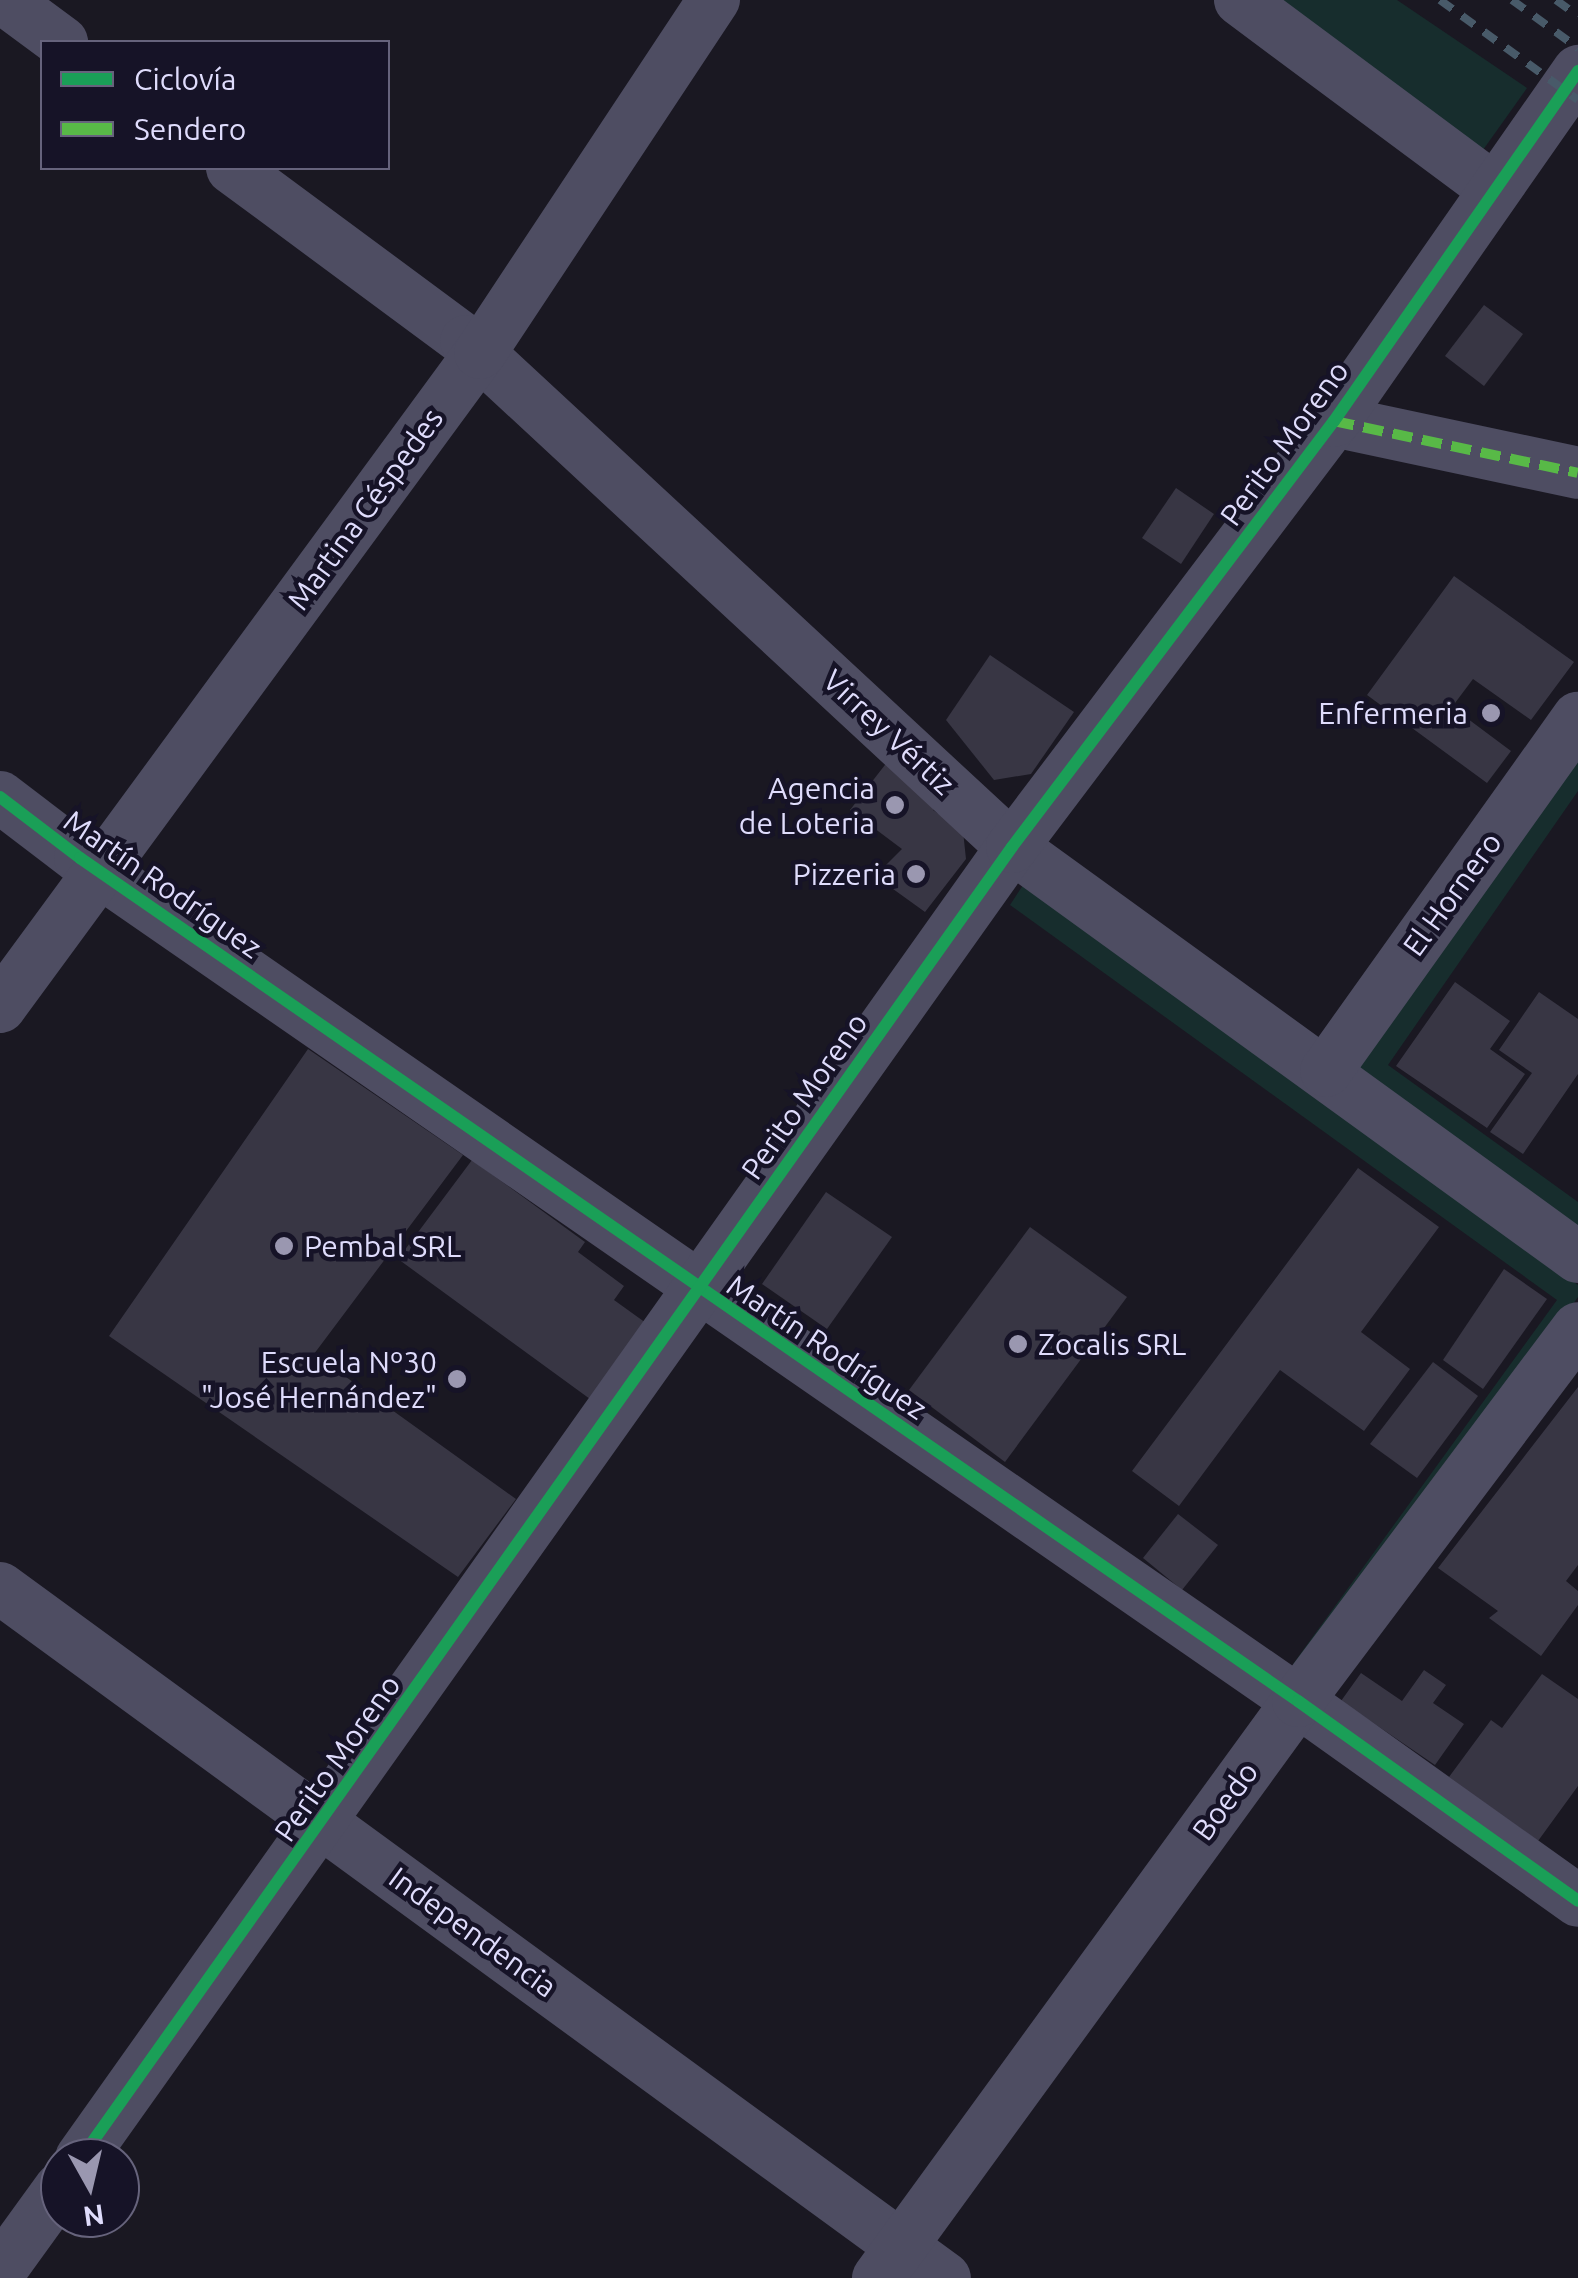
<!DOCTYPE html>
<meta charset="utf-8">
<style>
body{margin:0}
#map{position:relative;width:1578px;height:2278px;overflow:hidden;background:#1a1822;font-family:Ubuntu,sans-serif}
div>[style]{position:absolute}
.green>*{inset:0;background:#172d2d}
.building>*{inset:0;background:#383644}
.minor>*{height:52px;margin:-26px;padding:0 26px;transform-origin:26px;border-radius:26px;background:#4e4d62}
.rail>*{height:8px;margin-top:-4px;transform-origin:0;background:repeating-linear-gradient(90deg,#485a69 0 15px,transparent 0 27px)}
.quiet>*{height:10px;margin-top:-5px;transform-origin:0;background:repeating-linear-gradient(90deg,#58b947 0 20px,transparent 0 30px)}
.cycleway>*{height:12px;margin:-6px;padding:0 6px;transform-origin:6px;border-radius:6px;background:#1a9f57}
.dots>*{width:28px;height:28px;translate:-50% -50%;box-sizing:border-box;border:5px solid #161327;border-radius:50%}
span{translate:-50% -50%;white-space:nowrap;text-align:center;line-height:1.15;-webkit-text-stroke:9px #161327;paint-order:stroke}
.street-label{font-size:30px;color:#dfdcfc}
.poi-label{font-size:30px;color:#dfdcfc}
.right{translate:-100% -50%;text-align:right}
.left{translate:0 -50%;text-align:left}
.legend{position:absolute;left:40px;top:40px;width:350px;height:130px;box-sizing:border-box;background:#161327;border:2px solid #66637c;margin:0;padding:12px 18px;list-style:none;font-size:30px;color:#dfdcfc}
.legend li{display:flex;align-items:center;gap:20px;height:50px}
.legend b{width:50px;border:2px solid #66637c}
.north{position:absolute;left:40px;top:2138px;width:100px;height:100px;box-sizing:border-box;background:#161327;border:2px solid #66637c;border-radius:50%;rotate:172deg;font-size:28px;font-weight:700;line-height:40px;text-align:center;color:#dfdcfc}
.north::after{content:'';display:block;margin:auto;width:35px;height:45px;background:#9a97b0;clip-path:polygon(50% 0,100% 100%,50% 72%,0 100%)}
</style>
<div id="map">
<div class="green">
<i style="clip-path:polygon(1278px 0,1397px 0,1527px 88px,1478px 157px)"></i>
<i style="clip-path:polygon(1578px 758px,1578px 791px,1388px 1065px,1578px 1202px,1578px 1234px,1354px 1072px)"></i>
<i style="clip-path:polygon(1025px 882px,1578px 1285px,1578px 1297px,1304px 1672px,1293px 1664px,1557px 1300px,1010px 905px)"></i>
</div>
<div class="building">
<i style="clip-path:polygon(1484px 305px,1523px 334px,1484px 386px,1445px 356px)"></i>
<i style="clip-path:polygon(1176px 488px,1214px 514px,1181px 564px,1142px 538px)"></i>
<i style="clip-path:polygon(1454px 576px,1574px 662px,1531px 720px,1473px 679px,1452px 707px,1511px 751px,1487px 783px,1367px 695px)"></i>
<i style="clip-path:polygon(990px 655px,1074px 712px,1031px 774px,994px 780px,946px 720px)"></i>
<i style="clip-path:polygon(888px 761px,940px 801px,933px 810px,963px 831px,966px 859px,925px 912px,875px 876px,902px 849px,850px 810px)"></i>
<i style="clip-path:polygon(1455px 982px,1510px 1021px,1490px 1049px,1525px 1074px,1487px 1128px,1396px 1066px)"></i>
<i style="clip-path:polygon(1539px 992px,1578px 1019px,1578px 1074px,1523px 1154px,1490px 1132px,1532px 1073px,1499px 1050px)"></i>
<i style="clip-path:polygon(308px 1049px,463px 1155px,314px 1354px,516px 1499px,458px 1577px,109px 1336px)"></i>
<i style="clip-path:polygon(472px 1160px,585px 1242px,578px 1252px,624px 1286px,614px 1300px,646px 1323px,590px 1399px,398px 1259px)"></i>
<i style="clip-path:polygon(1358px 1168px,1439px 1227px,1361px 1332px,1410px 1369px,1364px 1431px,1280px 1370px,1179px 1506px,1132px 1471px)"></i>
<i style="clip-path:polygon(826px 1192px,892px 1237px,827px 1329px,762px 1284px)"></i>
<i style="clip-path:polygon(1030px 1227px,1127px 1297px,1005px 1462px,909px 1390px)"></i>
<i style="clip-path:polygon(1504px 1269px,1547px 1299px,1483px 1389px,1443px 1360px)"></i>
<i style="clip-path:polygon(1433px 1362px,1478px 1396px,1417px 1478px,1370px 1444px)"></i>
<i style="clip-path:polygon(1578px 1387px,1578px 1565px,1566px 1581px,1578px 1591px,1578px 1605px,1541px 1656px,1489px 1618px,1498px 1611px,1438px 1568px)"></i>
<i style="clip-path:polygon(1178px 1514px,1218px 1545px,1182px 1590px,1143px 1558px)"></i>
<i style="clip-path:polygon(1424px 1670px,1446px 1685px,1433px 1703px,1464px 1724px,1435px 1765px,1341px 1701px,1361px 1673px,1402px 1701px)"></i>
<i style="clip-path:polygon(1542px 1674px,1578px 1699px,1578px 1786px,1538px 1841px,1449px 1777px,1491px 1720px,1502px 1728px)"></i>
</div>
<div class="minor">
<i style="left:5px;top:0;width:71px;rotate:36.4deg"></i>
<i style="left:1240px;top:0;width:315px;rotate:36.6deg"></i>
<i style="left:232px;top:168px;width:291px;rotate:36.5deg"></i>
<i style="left:466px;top:341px;width:744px;rotate:42.82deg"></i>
<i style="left:1012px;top:847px;width:699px;rotate:35.92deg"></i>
<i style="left:1334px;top:421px;width:249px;rotate:12deg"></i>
<i style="left:0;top:797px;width:101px;rotate:37.3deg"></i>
<i style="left:80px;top:858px;width:1481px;rotate:34.69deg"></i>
<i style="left:1298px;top:1701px;width:344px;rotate:35.5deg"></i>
<i style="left:0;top:1007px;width:811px;rotate:-53.72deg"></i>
<i style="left:480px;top:353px;width:424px;rotate:-56.5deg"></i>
<i style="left:1326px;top:1071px;width:434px;rotate:-54.5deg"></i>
<i style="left:0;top:1588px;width:1170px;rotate:36.14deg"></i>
<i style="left:81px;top:2158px;width:1608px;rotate:-54.62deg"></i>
<i style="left:1012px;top:847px;width:534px;rotate:-52.92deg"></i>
<i style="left:1334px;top:421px;width:427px;rotate:-55.1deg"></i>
<i style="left:0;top:2271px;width:102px;rotate:-54.1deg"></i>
<i style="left:878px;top:2278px;width:714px;rotate:-53.95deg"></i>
<i style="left:1298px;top:1701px;width:466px;rotate:-53.1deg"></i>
</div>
<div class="rail">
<i style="left:1440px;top:0;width:170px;rotate:35.9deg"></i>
<i style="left:1512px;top:0;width:82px;rotate:36deg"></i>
<i style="left:1556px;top:0;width:27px;rotate:36deg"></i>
</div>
<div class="quiet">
<i style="left:1334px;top:421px;width:249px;rotate:12deg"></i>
</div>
<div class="cycleway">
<i style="left:0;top:797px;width:101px;rotate:37.3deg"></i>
<i style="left:80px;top:858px;width:1481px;rotate:34.69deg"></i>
<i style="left:1298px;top:1701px;width:344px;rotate:35.5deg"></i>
<i style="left:81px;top:2158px;width:1608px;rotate:-54.62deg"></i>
<i style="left:1012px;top:847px;width:534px;rotate:-52.92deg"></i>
<i style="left:1334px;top:421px;width:427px;rotate:-55.1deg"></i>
</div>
<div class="dots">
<i style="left:1491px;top:713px;background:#9a97b0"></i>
<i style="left:895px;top:805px;background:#9a97b0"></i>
<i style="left:916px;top:874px;background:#9a97b0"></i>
<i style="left:284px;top:1246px;background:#9a97b0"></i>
<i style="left:1018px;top:1344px;background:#9a97b0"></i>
<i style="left:457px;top:1379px;background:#9a97b0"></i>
</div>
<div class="street-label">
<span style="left:1284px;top:443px;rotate:-54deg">Perito Moreno</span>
<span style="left:365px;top:509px;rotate:-54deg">Martina Céspedes</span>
<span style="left:889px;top:732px;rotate:43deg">Virrey Vértiz</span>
<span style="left:163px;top:884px;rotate:35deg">Martín Rodríguez</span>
<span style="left:1452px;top:894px;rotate:-54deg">El Hornero</span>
<span style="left:804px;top:1096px;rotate:-55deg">Perito Moreno</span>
<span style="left:827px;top:1347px;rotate:34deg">Martín Rodríguez</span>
<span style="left:337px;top:1758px;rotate:-55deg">Perito Moreno</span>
<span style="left:1225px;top:1801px;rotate:-54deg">Boedo</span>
<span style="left:473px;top:1932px;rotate:36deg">Independencia</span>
</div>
<div class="poi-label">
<span class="right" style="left:1468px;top:713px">Enfermeria</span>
<span class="right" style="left:875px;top:805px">Agencia<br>de Loteria</span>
<span class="right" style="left:896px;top:874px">Pizzeria</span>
<span class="left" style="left:304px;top:1246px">Pembal SRL</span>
<span class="left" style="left:1038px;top:1344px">Zocalis SRL</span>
<span class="right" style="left:437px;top:1379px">Escuela Nº30<br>"José Hernández"</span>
</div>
<ul class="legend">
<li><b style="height:12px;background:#1a9f57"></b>Ciclovía</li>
<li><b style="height:12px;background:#58b947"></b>Sendero</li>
</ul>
<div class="north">N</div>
</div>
